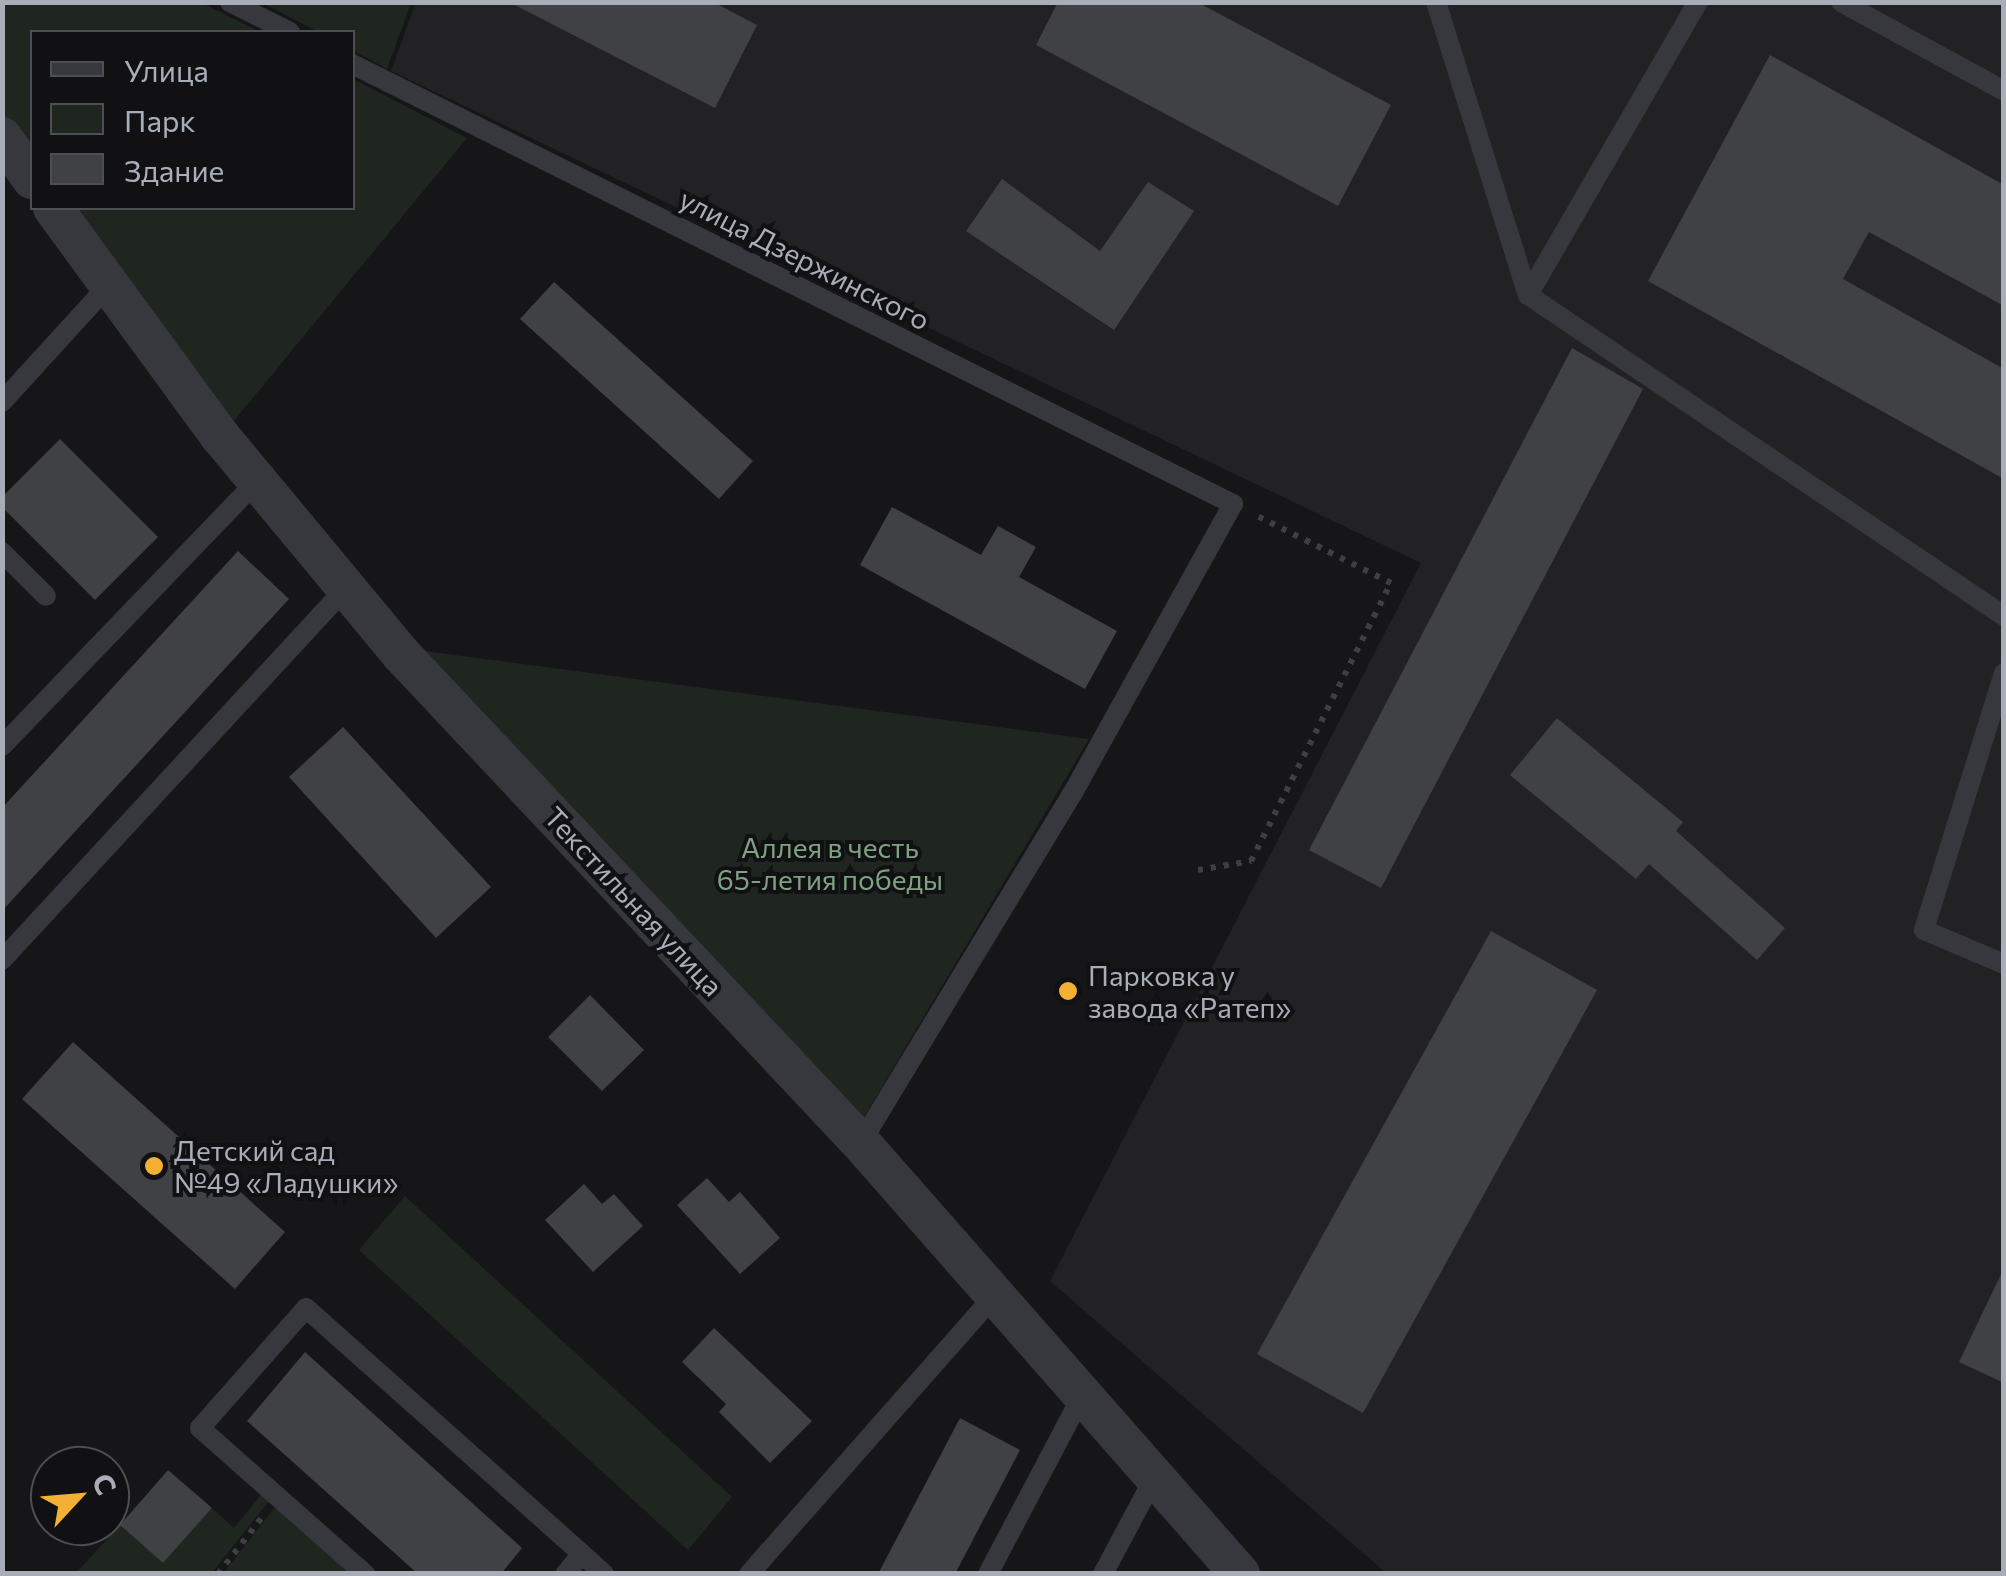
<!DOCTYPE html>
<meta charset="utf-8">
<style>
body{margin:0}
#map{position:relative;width:2006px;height:1576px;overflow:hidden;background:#161618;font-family:Commissioner,sans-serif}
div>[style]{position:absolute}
.built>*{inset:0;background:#222225}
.green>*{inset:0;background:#1e261f}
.building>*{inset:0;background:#404145}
.path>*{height:6px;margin-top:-3px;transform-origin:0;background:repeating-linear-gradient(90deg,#3d3f44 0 5px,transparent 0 13px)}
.lane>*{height:20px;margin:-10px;padding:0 10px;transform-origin:10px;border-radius:10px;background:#37383d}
.street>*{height:40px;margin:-20px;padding:0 20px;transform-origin:20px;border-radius:20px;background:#37383d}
.dots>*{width:28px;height:28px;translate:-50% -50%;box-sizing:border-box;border:5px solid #111113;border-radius:50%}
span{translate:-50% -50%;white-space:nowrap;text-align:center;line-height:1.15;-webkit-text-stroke:8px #111113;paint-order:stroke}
.street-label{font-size:28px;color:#a8adb8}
.park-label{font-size:28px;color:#7fa381}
.poi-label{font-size:28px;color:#a8adb8}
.left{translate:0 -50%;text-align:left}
.frame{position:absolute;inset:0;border:5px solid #a8adb8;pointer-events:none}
.legend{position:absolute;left:30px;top:30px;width:325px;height:180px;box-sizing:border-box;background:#111113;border:2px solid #4d4f55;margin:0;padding:12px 18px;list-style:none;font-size:30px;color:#a8adb8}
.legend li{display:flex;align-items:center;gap:20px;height:50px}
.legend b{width:50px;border:2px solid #4d4f55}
.north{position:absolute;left:30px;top:1446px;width:100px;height:100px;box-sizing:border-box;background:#111113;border:2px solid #4d4f55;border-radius:50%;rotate:64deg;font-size:28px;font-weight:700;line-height:40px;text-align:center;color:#a8adb8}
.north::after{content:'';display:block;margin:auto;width:35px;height:45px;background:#f2b134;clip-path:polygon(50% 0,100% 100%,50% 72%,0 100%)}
</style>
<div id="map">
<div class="built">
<i style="clip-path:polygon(416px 2px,2003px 3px,2003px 1573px,1386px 1573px,1050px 1281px,1421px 563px,391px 71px)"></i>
</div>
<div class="green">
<i style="clip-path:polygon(2px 3px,202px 3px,260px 32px,32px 32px,32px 169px,3px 127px)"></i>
<i style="clip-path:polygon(262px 3px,411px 3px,387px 69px,353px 50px,352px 32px,319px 32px)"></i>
<i style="clip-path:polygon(353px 79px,467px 138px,223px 434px,60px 208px,352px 208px)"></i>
<i style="clip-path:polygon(417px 650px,1089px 739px,858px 1127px)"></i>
<i style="clip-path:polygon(405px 1196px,732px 1497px,688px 1550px,359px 1250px)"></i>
<i style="clip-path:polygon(264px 1491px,272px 1497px,212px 1573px,76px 1573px,120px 1525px,163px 1563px,212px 1508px,234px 1528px)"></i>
<i style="clip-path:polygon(278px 1503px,358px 1574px,223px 1574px)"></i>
</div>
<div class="building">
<i style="clip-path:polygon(509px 2px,713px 2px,757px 25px,715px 108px)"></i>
<i style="clip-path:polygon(1058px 2px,1197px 2px,1391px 105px,1338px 206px,1036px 45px)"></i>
<i style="clip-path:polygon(1770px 55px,2004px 185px,2004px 306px,1869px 232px,1843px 279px,2004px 369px,2004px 479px,1648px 281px)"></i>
<i style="clip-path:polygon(1002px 179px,1100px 251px,1148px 182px,1194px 211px,1114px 330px,966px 231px)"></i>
<i style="clip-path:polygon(554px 282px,753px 461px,719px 499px,520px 319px)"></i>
<i style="clip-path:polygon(1572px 348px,1643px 389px,1381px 888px,1309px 850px)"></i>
<i style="clip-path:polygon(60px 439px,158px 537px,95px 600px,2px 507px,2px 497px)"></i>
<i style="clip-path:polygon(892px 507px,981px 555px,998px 526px,1036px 547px,1019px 577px,1117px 631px,1085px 689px,860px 565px)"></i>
<i style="clip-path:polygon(238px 551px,289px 599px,2px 911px,2px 808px)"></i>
<i style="clip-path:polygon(1557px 718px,1683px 822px,1676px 831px,1785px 928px,1757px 960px,1649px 864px,1636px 879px,1510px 775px)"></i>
<i style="clip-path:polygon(343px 727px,491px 887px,436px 938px,289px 777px)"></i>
<i style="clip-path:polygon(1491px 931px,1597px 990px,1363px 1413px,1257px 1354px)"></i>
<i style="clip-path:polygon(590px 995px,644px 1050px,602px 1091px,548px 1037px)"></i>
<i style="clip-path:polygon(73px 1042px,285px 1232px,235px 1289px,22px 1099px)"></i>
<i style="clip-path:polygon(707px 1178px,729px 1202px,740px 1192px,780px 1238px,740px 1274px,677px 1205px)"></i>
<i style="clip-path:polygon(584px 1184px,602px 1204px,614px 1194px,643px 1226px,593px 1272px,545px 1220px)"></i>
<i style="clip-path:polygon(2004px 1268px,2004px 1383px,1959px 1362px)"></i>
<i style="clip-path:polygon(714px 1328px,812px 1421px,770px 1463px,719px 1412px,726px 1404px,682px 1362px)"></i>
<i style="clip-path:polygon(305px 1352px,522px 1548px,501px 1574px,418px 1574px,247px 1421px)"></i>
<i style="clip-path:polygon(960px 1418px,1020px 1450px,955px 1574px,878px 1574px)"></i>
<i style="clip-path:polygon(168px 1470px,212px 1508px,163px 1563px,120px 1525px)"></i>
</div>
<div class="path">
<i style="left:1198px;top:870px;width:54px;rotate:-9.6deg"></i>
<i style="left:1251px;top:861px;width:311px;rotate:-63.3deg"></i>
<i style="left:1391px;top:583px;width:150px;rotate:-153.4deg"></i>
<i style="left:218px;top:1574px;width:73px;rotate:-52.2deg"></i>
</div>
<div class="lane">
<i style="left:230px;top:2px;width:67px;rotate:26.6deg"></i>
<i style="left:1436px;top:2px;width:307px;rotate:72.6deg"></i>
<i style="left:1528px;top:295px;width:339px;rotate:-59.9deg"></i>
<i style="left:1841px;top:2px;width:186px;rotate:28.6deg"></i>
<i style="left:352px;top:64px;width:985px;rotate:26.54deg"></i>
<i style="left:1233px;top:504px;width:332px;rotate:119deg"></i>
<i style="left:1072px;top:794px;width:408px;rotate:121.2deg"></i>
<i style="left:1528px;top:295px;width:574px;rotate:33.99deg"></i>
<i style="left:2px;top:402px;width:159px;rotate:-47.6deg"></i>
<i style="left:2px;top:552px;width:62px;rotate:45deg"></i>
<i style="left:2004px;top:673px;width:269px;rotate:107.3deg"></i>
<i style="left:1924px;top:930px;width:87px;rotate:23deg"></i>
<i style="left:2px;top:746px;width:368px;rotate:-46.1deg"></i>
<i style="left:2px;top:960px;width:507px;rotate:-47.24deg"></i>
<i style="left:582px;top:1554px;width:30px;rotate:42deg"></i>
<i style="left:365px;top:1574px;width:220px;rotate:-138.5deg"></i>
<i style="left:200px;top:1428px;width:160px;rotate:-48.5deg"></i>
<i style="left:306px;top:1308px;width:370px;rotate:41.7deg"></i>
<i style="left:582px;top:1554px;width:26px;rotate:130deg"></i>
<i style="left:749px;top:1574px;width:372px;rotate:-48.6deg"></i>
<i style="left:988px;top:1574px;width:204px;rotate:-62.2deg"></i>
<i style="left:1103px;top:1574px;width:111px;rotate:-62deg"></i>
</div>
<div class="street">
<i style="left:2px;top:137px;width:52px;rotate:54.5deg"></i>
<i style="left:53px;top:208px;width:283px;rotate:53.8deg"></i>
<i style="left:220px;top:436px;width:283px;rotate:50.3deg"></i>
<i style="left:401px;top:654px;width:671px;rotate:46.75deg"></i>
<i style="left:861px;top:1143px;width:574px;rotate:48.67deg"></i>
</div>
<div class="dots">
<i style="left:1068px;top:991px;background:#f2b134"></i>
<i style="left:154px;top:1166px;background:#f2b134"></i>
</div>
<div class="street-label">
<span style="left:805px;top:259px;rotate:27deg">улица Дзержинского</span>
<span style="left:634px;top:901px;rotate:47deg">Текстильная улица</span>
</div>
<div class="park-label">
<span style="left:830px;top:863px">Аллея в честь<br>65-летия победы</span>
</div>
<div class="poi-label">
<span class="left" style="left:1088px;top:991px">Парковка у<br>завода «Ратеп»</span>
<span class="left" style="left:174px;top:1166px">Детский сад<br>№49 «Ладушки»</span>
</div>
<div class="frame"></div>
<ul class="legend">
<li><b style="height:12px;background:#37383d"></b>Улица</li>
<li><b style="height:28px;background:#1e261f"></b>Парк</li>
<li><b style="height:28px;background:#404145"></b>Здание</li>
</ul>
<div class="north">С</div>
</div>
